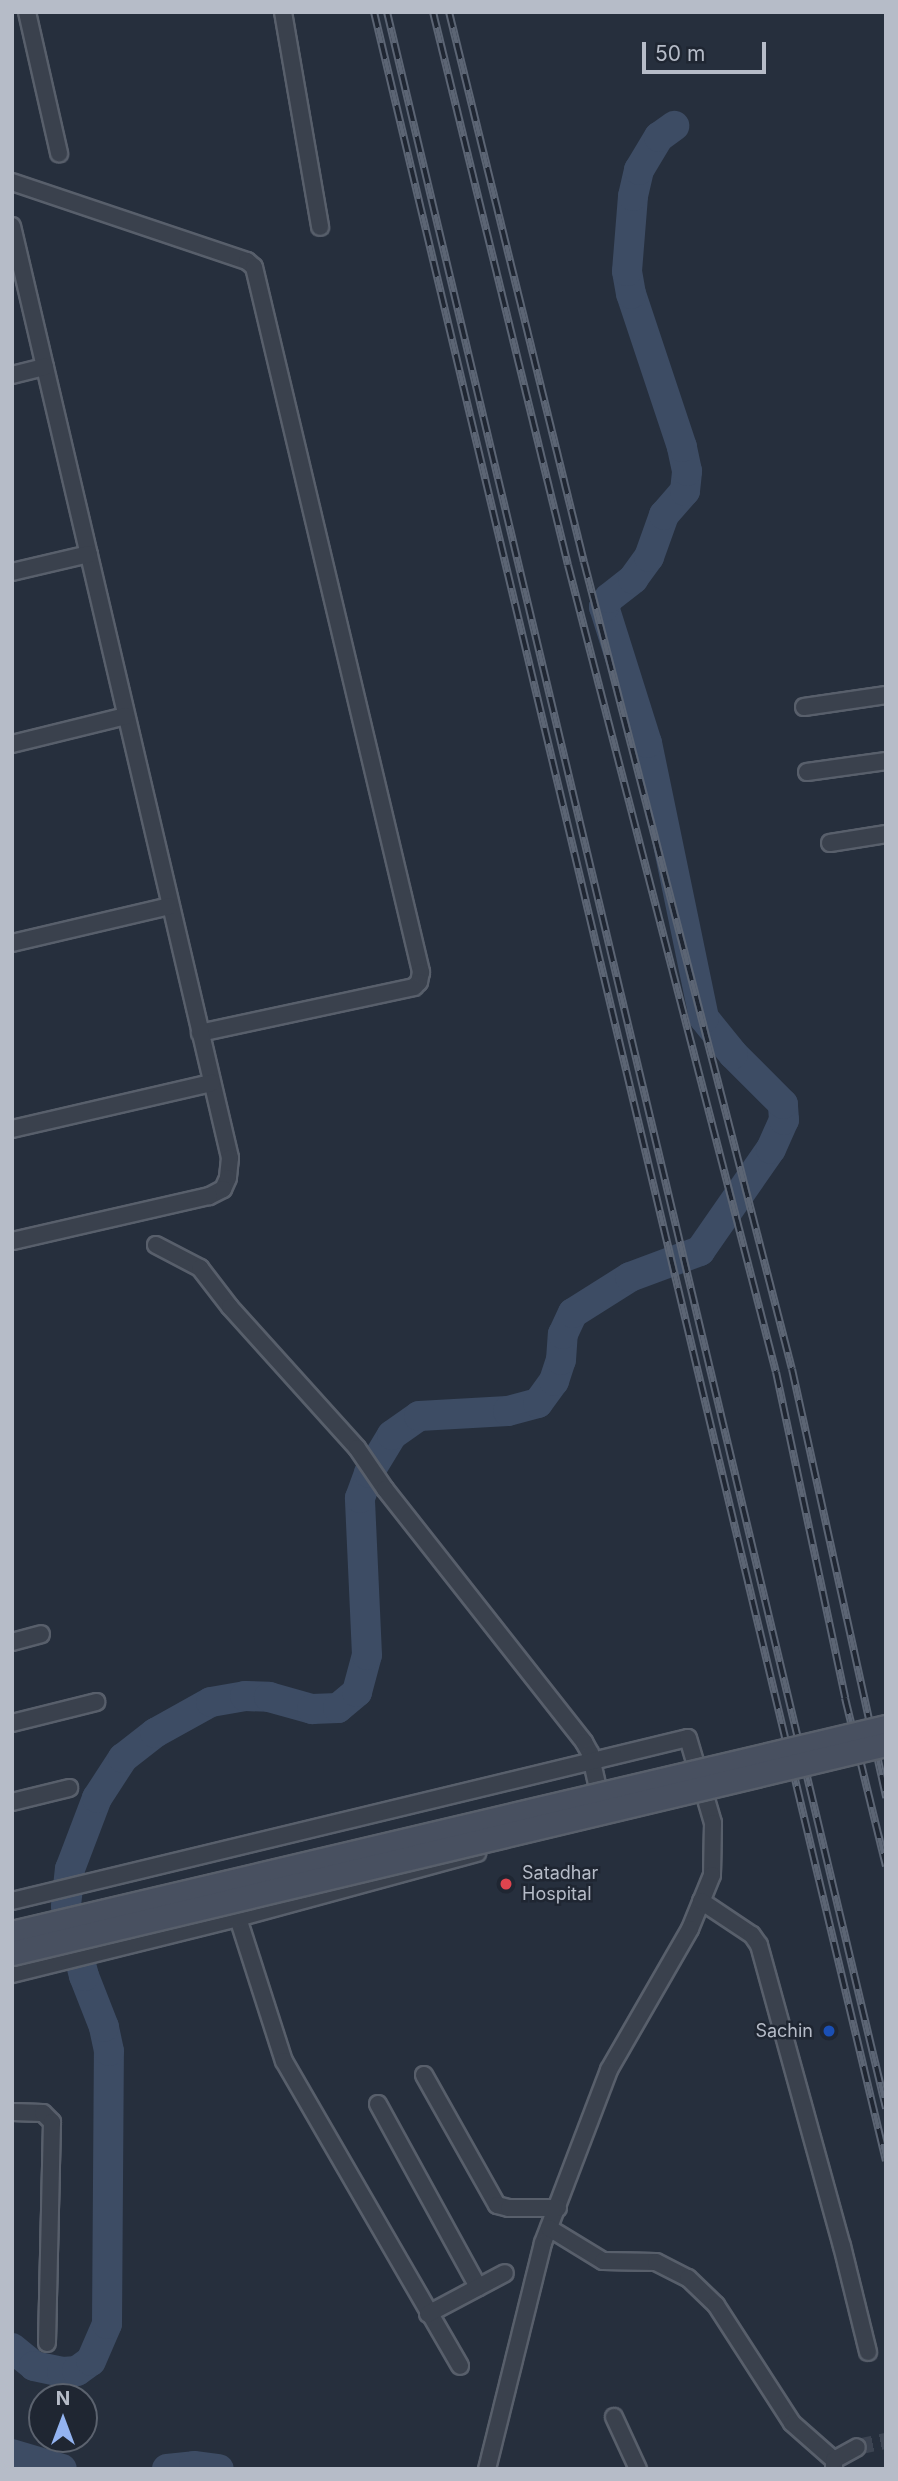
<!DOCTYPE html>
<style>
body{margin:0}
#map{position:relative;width:898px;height:2481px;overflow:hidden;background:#262f3d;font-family:Inter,sans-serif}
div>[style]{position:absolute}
.river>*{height:30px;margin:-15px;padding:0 15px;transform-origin:15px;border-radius:15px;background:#3d4c64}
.minor-tunnel>*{height:16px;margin-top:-8px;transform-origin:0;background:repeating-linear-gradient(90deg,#3c4452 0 16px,transparent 0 24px)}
.roads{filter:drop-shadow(2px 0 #585f6b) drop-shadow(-2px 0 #585f6b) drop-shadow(0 2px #585f6b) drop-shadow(0 -2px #585f6b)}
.minor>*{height:16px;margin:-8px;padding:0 8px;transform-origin:8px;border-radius:8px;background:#3a414d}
.rail>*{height:8px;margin-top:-4px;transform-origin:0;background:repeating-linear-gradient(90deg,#1f2632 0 16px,#5c6574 0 32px);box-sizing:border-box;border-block:2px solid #5c6574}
.bridges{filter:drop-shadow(2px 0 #585f6b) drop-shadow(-2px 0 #585f6b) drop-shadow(0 2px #585f6b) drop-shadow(0 -2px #585f6b)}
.secondary-bridge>*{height:23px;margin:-11.5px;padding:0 11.5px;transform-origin:11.5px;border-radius:11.5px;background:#485060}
.dots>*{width:19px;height:19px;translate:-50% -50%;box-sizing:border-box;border:4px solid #1f2632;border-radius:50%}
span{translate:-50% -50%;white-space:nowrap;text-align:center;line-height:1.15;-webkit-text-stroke:5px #1f2632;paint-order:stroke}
.poi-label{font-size:18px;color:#b6bcc8}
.left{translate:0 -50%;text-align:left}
.right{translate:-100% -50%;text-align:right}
.frame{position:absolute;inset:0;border:14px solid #b6bcc8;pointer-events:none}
.north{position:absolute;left:28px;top:2383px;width:70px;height:70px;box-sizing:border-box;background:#1f2632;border:2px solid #5b626e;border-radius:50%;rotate:0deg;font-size:19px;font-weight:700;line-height:28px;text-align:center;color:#b6bcc8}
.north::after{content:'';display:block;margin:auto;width:24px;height:32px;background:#93b3f0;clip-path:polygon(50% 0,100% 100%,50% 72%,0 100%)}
.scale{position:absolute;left:642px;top:42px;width:124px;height:32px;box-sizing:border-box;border:4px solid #b6bcc8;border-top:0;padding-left:9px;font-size:21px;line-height:24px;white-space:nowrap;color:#b6bcc8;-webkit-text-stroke:5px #1f2632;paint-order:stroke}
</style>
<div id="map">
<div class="river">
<i style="left:12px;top:2348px;width:28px;rotate:39deg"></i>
<i style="left:34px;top:2366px;width:29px;rotate:12deg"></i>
<i style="left:62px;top:2372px;width:15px;rotate:-4deg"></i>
<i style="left:77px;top:2371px;width:17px;rotate:-36deg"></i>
<i style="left:91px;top:2361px;width:40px;rotate:-66.6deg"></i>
<i style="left:107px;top:2324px;width:273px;rotate:-89.6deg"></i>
<i style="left:109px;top:2051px;width:25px;rotate:-102deg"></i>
<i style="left:104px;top:2027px;width:55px;rotate:-111.4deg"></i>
<i style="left:84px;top:1976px;width:72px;rotate:-104.4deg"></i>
<i style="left:66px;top:1906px;width:37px;rotate:-84deg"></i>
<i style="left:70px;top:1869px;width:76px;rotate:-69.2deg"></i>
<i style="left:97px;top:1798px;width:48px;rotate:-57deg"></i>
<i style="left:123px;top:1758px;width:41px;rotate:-38deg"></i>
<i style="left:155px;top:1733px;width:64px;rotate:-29deg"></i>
<i style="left:211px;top:1702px;width:35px;rotate:-10deg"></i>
<i style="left:245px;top:1696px;width:24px;rotate:2deg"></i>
<i style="left:269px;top:1697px;width:45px;rotate:15.6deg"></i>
<i style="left:312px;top:1709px;width:26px;rotate:-2deg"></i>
<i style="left:338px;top:1708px;width:25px;rotate:-40deg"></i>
<i style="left:357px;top:1692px;width:38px;rotate:-75deg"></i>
<i style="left:367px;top:1655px;width:157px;rotate:-92.6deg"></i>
<i style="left:360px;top:1498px;width:27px;rotate:-70deg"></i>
<i style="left:369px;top:1473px;width:44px;rotate:-58.8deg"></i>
<i style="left:392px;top:1435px;width:33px;rotate:-35deg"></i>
<i style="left:419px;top:1416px;width:89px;rotate:-3.2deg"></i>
<i style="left:508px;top:1411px;width:31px;rotate:-15deg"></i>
<i style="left:538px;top:1403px;width:27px;rotate:-54deg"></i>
<i style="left:554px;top:1381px;width:22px;rotate:-72deg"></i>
<i style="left:561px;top:1360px;width:26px;rotate:-86deg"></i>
<i style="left:563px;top:1334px;width:23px;rotate:-65deg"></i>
<i style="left:573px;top:1313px;width:67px;rotate:-32.3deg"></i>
<i style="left:630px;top:1277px;width:75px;rotate:-20.4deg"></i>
<i style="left:700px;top:1251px;width:124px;rotate:-55.2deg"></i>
<i style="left:771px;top:1149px;width:32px;rotate:-66deg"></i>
<i style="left:784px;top:1120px;width:16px;rotate:-94deg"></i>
<i style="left:783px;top:1104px;width:71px;rotate:-135deg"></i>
<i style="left:733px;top:1054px;width:46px;rotate:-128.9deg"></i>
<i style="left:704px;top:1018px;width:281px;rotate:-101.7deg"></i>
<i style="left:647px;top:743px;width:143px;rotate:-107.5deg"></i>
<i style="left:604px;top:607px;width:10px;rotate:-61deg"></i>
<i style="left:609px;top:598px;width:31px;rotate:-38deg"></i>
<i style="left:633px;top:579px;width:27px;rotate:-54deg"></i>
<i style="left:649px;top:557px;width:45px;rotate:-70.3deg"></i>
<i style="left:664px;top:515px;width:32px;rotate:-49deg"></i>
<i style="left:685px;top:491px;width:20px;rotate:-84deg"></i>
<i style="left:687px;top:471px;width:25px;rotate:-102deg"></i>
<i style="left:682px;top:447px;width:161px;rotate:-108.4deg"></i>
<i style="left:631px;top:294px;width:23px;rotate:-100deg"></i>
<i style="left:627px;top:271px;width:75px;rotate:-85.4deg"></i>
<i style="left:633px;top:196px;width:27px;rotate:-77deg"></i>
<i style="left:639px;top:170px;width:39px;rotate:-59deg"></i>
<i style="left:659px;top:137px;width:19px;rotate:-36deg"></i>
<i style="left:12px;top:2454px;width:52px;rotate:16.7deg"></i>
<i style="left:167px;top:2469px;width:27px;rotate:-6deg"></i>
<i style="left:194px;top:2466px;width:25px;rotate:7deg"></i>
</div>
<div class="minor-tunnel">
<i style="left:857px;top:2447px;width:30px;rotate:-12deg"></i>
</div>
<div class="roads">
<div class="minor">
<i style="left:27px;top:12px;width:145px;rotate:77.2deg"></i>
<i style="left:283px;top:12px;width:218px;rotate:80.2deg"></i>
<i style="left:12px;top:182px;width:248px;rotate:18.6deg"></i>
<i style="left:247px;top:261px;width:9px;rotate:41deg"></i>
<i style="left:254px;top:267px;width:725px;rotate:76.67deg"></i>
<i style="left:421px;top:972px;width:10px;rotate:101deg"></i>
<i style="left:419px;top:982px;width:7px;rotate:135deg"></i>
<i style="left:414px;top:987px;width:219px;rotate:167.9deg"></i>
<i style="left:12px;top:226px;width:957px;rotate:76.83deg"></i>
<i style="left:230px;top:1158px;width:20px;rotate:96deg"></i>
<i style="left:228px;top:1178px;width:12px;rotate:114deg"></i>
<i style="left:223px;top:1189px;width:16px;rotate:153deg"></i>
<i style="left:209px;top:1196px;width:202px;rotate:167.1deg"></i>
<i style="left:12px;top:375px;width:34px;rotate:-14deg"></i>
<i style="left:12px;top:572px;width:79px;rotate:-13.2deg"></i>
<i style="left:804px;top:707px;width:83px;rotate:-8.3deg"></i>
<i style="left:12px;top:744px;width:117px;rotate:-13.8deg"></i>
<i style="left:807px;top:772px;width:80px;rotate:-7.9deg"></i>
<i style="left:830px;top:843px;width:57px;rotate:-9.1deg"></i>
<i style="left:12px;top:943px;width:162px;rotate:-13.2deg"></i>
<i style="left:12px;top:1129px;width:205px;rotate:-13deg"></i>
<i style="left:156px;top:1245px;width:50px;rotate:27.6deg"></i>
<i style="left:200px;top:1268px;width:49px;rotate:52.4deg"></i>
<i style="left:230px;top:1307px;width:190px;rotate:48deg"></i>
<i style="left:357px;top:1448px;width:50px;rotate:55.7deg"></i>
<i style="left:385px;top:1489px;width:322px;rotate:51.8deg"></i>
<i style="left:584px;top:1742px;width:13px;rotate:61deg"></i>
<i style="left:590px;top:1753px;width:50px;rotate:77.3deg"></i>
<i style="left:12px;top:1642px;width:30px;rotate:-15deg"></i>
<i style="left:12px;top:1723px;width:87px;rotate:-14deg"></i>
<i style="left:12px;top:1802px;width:59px;rotate:-13.8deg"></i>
<i style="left:12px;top:1901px;width:695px;rotate:-13.56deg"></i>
<i style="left:688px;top:1738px;width:89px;rotate:73.6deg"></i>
<i style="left:713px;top:1823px;width:52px;rotate:91.1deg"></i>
<i style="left:712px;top:1875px;width:58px;rotate:112.2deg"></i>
<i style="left:690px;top:1929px;width:163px;rotate:119.9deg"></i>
<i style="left:609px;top:2070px;width:185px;rotate:110.9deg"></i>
<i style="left:543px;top:2243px;width:233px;rotate:103.9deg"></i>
<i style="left:701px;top:1901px;width:61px;rotate:33.7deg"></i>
<i style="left:752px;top:1935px;width:12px;rotate:55deg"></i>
<i style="left:759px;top:1945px;width:312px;rotate:74.6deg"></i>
<i style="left:842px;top:2246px;width:109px;rotate:76.2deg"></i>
<i style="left:238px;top:1918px;width:150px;rotate:72.2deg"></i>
<i style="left:284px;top:2061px;width:352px;rotate:60deg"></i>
<i style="left:12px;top:1974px;width:233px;rotate:-13.9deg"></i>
<i style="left:238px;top:1918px;width:248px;rotate:-15.2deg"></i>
<i style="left:424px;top:2075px;width:149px;rotate:60.7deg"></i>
<i style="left:497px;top:2205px;width:12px;rotate:14deg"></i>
<i style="left:509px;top:2208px;width:49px"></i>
<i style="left:378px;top:2104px;width:209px;rotate:61.3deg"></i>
<i style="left:12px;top:2112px;width:31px;rotate:2deg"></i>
<i style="left:43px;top:2113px;width:13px;rotate:45deg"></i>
<i style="left:52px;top:2122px;width:221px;rotate:91.3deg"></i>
<i style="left:549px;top:2228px;width:63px;rotate:31.4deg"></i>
<i style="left:603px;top:2261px;width:53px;rotate:1.1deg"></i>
<i style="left:656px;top:2262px;width:36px;rotate:27deg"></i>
<i style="left:688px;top:2278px;width:39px;rotate:44deg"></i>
<i style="left:716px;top:2305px;width:140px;rotate:57.2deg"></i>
<i style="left:792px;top:2423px;width:56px;rotate:41.4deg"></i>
<i style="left:428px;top:2314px;width:87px;rotate:-28deg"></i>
<i style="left:614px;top:2417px;width:57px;rotate:65.2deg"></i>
<i style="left:834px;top:2469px;width:9px;rotate:-90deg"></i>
<i style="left:834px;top:2460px;width:26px;rotate:-29deg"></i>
</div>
</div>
<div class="rail">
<i style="left:374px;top:12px;width:2209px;rotate:76.6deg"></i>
<i style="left:387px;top:12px;width:2155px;rotate:76.61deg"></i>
<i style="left:433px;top:12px;width:569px;rotate:76.28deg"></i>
<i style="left:568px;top:565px;width:833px;rotate:75.55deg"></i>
<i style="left:776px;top:1372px;width:333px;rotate:78deg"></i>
<i style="left:845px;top:1698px;width:173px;rotate:76.3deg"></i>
<i style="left:449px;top:12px;width:566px;rotate:76.21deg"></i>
<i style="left:584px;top:562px;width:833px;rotate:75.55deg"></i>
<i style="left:792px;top:1369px;width:439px;rotate:77.6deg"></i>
</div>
<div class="bridges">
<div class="secondary-bridge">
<i style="left:12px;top:1933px;width:898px;rotate:-13.26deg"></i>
<i style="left:12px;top:1953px;width:899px;rotate:-13.45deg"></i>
</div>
</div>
<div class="dots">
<i style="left:506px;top:1884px;background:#e0444e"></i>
<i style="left:829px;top:2031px;background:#1a4fb4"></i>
</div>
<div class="poi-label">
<span class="left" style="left:522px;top:1884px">Satadhar<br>Hospital</span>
<span class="right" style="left:813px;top:2031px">Sachin</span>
</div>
<div class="frame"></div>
<div class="north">N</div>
<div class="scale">50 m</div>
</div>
